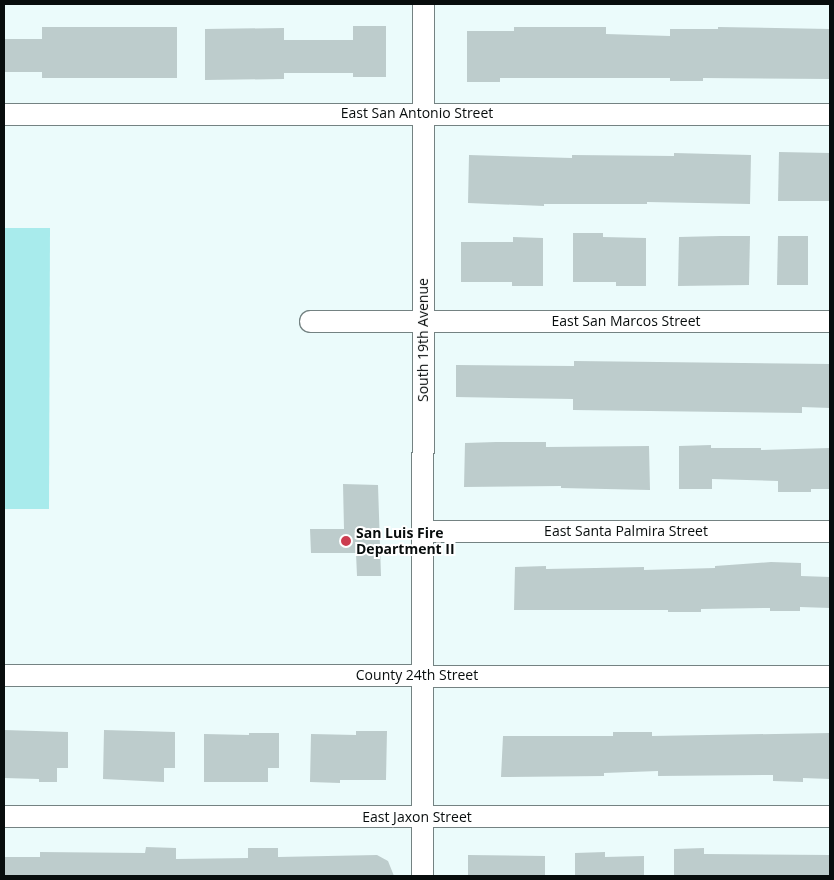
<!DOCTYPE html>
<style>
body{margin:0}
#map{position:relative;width:834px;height:880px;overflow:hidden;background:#ebfbfb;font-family:"Open Sans",sans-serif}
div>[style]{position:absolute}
.green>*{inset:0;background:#a8ebec}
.building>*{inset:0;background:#bdcccc}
.roads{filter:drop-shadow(1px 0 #748282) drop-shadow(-1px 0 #748282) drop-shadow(0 1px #748282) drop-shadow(0 -1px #748282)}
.minor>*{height:21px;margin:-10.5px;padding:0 10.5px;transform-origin:10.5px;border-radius:10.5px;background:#fff}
.dots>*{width:14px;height:14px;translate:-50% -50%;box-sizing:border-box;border:2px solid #fff;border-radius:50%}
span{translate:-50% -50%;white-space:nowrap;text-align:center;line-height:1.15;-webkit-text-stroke:4px #fff;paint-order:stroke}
.street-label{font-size:14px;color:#080d0d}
.poi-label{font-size:14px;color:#080d0d;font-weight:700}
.left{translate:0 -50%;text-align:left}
.frame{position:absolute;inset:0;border:5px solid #080d0d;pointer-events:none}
</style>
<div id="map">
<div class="green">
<i style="clip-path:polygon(4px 228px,50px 228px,49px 509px,4px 509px)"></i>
</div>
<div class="building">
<i style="clip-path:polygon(353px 26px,386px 26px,386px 77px,353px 77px,353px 73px,284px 73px,284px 79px,205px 80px,205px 29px,284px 28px,284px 40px,353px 40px)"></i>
<i style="clip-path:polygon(42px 27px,177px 27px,177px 78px,42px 78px,42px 72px,4px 72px,4px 39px,42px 39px)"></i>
<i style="clip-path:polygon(514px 27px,606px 27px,606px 34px,670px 36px,670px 29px,718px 29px,718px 27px,830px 29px,830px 79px,703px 78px,703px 81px,670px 81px,670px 78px,500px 78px,500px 82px,467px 82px,467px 31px,514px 31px)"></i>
<i style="clip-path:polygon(779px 152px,830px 153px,830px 201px,778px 201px)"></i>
<i style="clip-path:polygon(674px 153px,751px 155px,750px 204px,647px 202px,647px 204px,544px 204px,544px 206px,468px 203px,469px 155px,572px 158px,572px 155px,674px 156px)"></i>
<i style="clip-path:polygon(573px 233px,603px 233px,603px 237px,646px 238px,646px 286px,616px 286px,616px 282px,573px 282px)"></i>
<i style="clip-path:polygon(720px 236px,750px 236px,749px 285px,678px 286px,679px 237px)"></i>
<i style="clip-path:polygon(778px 236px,808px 236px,808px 285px,777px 285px)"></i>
<i style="clip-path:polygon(513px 237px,543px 238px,543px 286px,512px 286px,512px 282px,461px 282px,461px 242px,513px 242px)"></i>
<i style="clip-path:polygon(574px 361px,830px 364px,830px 408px,802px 407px,802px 413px,573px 410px,573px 399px,456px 397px,456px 365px,574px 366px)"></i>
<i style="clip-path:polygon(496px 442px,546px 442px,546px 447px,649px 446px,650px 490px,561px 488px,561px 486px,464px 487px,465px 443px)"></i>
<i style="clip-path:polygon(711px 445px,711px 448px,761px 448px,761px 450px,830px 448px,830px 489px,811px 489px,811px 492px,778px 492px,778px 481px,712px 479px,712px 489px,679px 489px,679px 446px)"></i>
<i style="clip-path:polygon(343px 484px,378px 485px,381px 576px,357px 576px,356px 553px,311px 553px,310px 529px,344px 529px)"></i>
<i style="clip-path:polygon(771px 562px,801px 563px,801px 576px,830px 577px,830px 608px,800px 607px,800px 611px,770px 611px,770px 608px,701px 609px,701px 612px,668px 612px,668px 610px,514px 610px,515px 567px,546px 566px,546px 569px,644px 567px,644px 570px,715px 568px,715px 566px)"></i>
<i style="clip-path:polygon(4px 730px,68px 732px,68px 768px,57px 768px,57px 782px,39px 782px,39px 779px,4px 778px)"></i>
<i style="clip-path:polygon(104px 730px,175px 732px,175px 768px,164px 768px,164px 782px,103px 779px)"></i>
<i style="clip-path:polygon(356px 731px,387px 731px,386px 780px,340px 780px,340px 783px,310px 782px,311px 734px,356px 735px)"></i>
<i style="clip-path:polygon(613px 732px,652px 732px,652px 736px,830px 733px,830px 779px,803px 778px,803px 782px,773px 781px,773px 775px,658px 776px,658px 771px,604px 773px,604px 776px,501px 777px,503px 736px,613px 736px)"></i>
<i style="clip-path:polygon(249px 733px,279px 733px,279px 768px,268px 768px,268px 782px,204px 782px,204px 734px,249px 735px)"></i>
<i style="clip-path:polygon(146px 847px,176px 848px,176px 859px,248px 858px,248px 848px,278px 848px,278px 857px,377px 855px,388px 861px,394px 876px,4px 876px,4px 857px,40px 857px,40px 852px,145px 853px)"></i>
<i style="clip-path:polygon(704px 848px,704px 854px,830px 855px,830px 876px,674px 876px,674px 849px)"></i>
<i style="clip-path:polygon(605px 852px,605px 857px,644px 856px,644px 876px,575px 876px,575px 853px)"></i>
<i style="clip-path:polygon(468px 855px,545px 856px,545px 876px,468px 876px)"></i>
</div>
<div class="roads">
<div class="minor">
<i style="left:4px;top:114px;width:826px"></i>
<i style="left:310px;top:321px;width:520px"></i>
<i style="left:422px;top:531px;width:408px"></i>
<i style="left:4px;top:675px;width:826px;rotate:0.07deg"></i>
<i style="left:4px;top:816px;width:826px"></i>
<i style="left:422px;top:876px;width:872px;rotate:-89.93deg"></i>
</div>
</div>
<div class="dots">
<i style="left:346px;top:541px;background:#cc3c4f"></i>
</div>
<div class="street-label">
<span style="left:417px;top:113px">East San Antonio Street</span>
<span style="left:626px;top:321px">East San Marcos Street</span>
<span style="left:423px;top:340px;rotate:-90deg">South 19th Avenue</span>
<span style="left:626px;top:531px">East Santa Palmira Street</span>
<span style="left:417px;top:675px">County 24th Street</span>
<span style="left:417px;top:817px">East Jaxon Street</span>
</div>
<div class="poi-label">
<span class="left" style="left:356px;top:541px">San Luis Fire<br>Department II</span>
</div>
<div class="frame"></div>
</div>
